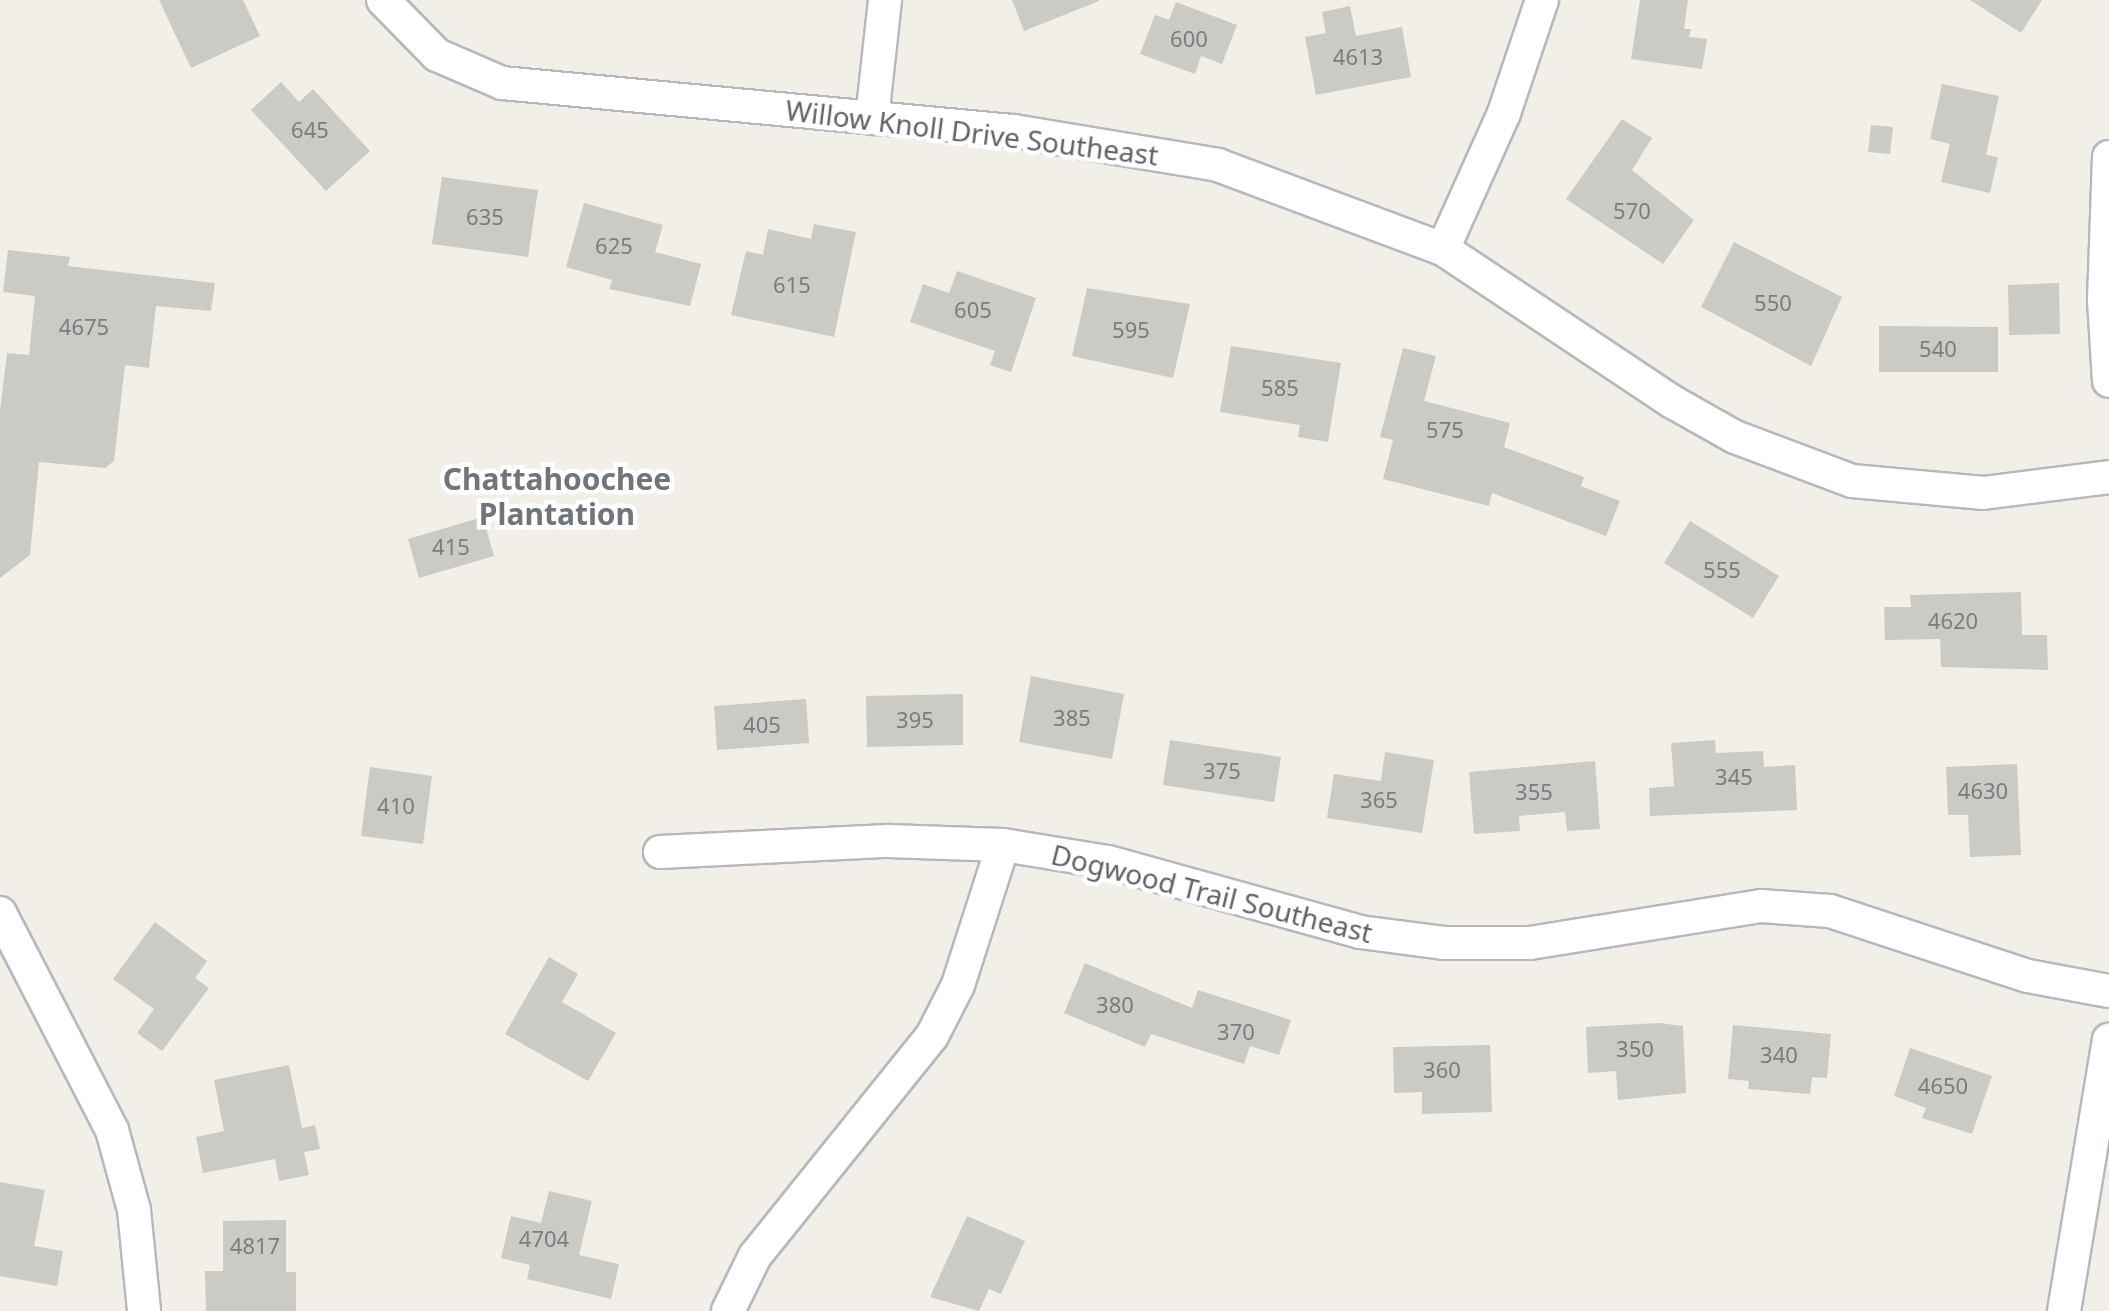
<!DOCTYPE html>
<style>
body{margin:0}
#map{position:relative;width:2109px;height:1311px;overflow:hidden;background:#f1efe8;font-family:"Noto Sans",sans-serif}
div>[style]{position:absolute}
.building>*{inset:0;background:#cccac5}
.roads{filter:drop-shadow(2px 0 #b5b8bc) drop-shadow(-2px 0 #b5b8bc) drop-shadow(0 2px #b5b8bc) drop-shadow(0 -2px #b5b8bc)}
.minor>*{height:32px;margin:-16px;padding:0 16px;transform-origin:16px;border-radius:16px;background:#fff}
span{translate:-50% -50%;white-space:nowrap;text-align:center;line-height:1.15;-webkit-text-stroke:9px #fff;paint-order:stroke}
.number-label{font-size:22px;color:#7a7d7f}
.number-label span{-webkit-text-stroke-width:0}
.street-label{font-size:28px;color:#5f6368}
.neighbourhood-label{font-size:30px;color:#70757a;font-weight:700}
</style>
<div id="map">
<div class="building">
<i style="clip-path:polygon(159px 0,243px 0,260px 36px,191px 68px)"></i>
<i style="clip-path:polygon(1012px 0,1099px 0,1099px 1px,1024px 31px)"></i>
<i style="clip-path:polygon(1640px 0,1688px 0,1684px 29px,1691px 29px,1689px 37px,1707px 39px,1702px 69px,1631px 59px)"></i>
<i style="clip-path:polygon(1970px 0,2042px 0,2021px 33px)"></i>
<i style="clip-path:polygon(1176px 2px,1237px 25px,1222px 64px,1201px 56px,1195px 74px,1140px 54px,1155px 15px,1169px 20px)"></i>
<i style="clip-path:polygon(1350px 6px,1356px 36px,1402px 27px,1411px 77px,1316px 95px,1305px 37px,1326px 33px,1322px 12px)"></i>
<i style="clip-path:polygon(281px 82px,299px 102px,313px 89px,370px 151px,326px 191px,251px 110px)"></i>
<i style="clip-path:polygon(1942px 84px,1999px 96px,1986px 155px,1998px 157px,1990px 193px,1941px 182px,1950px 144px,1930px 139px)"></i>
<i style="clip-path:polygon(1622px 119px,1652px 138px,1632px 170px,1694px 220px,1663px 264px,1566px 199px)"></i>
<i style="clip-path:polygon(1871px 125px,1893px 127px,1890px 154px,1868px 152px)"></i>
<i style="clip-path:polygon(442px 177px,538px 190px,528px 257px,432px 244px)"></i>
<i style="clip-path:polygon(584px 203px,663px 225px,655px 252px,701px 264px,690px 306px,609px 289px,612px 280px,566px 267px)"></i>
<i style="clip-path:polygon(814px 224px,856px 232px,834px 337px,731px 315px,746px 251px,763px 255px,768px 229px,811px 239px)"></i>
<i style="clip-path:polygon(1734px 242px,1842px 297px,1811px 366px,1701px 307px)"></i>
<i style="clip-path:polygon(8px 250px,70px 257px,68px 266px,215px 283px,211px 311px,156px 306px,149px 368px,125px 365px,114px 461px,105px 468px,39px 462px,30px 555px,0 578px,0 411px,7px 353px,29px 355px,35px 296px,3px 292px)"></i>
<i style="clip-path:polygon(957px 271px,1036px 298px,1011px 372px,990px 365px,995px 351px,910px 322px,923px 284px,949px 293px)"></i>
<i style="clip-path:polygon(2059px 283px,2060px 334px,2009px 335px,2008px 285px)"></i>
<i style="clip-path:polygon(1087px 288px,1190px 304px,1173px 378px,1072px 356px)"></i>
<i style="clip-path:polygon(1879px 326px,1998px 327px,1998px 372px,1879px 372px)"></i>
<i style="clip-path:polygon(1231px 346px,1341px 363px,1328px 442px,1298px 437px,1300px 425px,1220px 412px)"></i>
<i style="clip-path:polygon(1403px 348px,1436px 356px,1424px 401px,1510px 423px,1504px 447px,1584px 477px,1581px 486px,1620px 501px,1606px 536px,1492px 493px,1489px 506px,1383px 479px,1393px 440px,1380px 437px)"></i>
<i style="clip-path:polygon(483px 517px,494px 556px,419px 578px,408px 539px)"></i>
<i style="clip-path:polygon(1690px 521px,1779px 576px,1753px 618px,1664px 563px)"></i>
<i style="clip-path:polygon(2021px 592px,2022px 635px,2047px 635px,2048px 670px,1941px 667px,1940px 639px,1885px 640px,1884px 607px,1911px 607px,1910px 595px)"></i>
<i style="clip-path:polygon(1031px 676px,1124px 694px,1112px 759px,1019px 742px)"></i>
<i style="clip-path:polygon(963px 694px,963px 745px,867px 747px,866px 696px)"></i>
<i style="clip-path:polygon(806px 699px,809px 743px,717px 750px,714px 706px)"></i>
<i style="clip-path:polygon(1170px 740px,1281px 757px,1274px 802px,1163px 785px)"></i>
<i style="clip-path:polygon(1715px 740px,1716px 753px,1763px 751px,1764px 767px,1795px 765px,1797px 810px,1650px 816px,1649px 788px,1674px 786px,1671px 743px)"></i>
<i style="clip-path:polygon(1385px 752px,1434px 760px,1422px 833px,1327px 818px,1334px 774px,1381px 781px)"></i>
<i style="clip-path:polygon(1595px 761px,1600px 829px,1567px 831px,1565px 812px,1519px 816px,1520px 831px,1474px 834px,1469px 772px)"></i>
<i style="clip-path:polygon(2017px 764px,2021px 855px,1970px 857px,1968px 815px,1948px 815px,1946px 767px)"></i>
<i style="clip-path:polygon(370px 767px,432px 776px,423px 844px,361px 836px)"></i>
<i style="clip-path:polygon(155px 922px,207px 961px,195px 978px,209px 988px,162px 1051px,137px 1033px,154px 1009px,113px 979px)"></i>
<i style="clip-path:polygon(549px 957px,578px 974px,562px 1002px,616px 1033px,588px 1081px,505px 1034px)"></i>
<i style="clip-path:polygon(1085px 963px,1192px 1008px,1198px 990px,1291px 1020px,1279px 1055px,1250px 1046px,1244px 1064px,1151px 1034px,1145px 1047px,1064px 1013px)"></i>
<i style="clip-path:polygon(1659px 1023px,1683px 1026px,1686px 1093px,1618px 1100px,1616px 1071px,1588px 1073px,1586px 1027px)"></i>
<i style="clip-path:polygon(1733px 1025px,1831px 1034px,1827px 1078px,1812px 1077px,1810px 1094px,1748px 1089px,1749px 1081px,1728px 1079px)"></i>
<i style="clip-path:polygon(1490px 1045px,1492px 1112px,1422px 1114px,1422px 1092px,1394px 1093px,1393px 1047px)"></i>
<i style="clip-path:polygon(1910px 1048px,1992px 1076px,1972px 1134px,1922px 1118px,1926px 1108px,1894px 1096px)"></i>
<i style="clip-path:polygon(289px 1065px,302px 1128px,315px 1125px,320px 1149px,304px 1152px,309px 1175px,279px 1181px,275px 1159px,203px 1173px,196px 1137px,224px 1131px,214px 1080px)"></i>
<i style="clip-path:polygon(0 1182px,45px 1190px,34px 1246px,63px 1251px,57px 1286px,0 1276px)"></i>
<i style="clip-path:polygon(549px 1191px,592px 1201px,579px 1255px,619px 1264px,611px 1299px,527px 1279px,530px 1265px,501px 1258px,511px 1216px,541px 1223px)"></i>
<i style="clip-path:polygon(967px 1216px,1025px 1241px,1001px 1294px,989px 1289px,979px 1311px,930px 1297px)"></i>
<i style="clip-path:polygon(286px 1220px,286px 1272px,296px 1272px,296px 1311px,206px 1311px,205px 1271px,223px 1271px,223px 1221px)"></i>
</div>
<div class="roads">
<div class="minor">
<i style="left:383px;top:0;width:77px;rotate:45.5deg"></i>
<i style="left:437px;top:55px;width:71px;rotate:23.3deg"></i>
<i style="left:502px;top:83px;width:513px;rotate:5.37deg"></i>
<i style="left:1013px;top:131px;width:208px;rotate:9.4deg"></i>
<i style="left:1218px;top:165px;width:240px;rotate:20.5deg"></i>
<i style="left:1443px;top:249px;width:274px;rotate:33.7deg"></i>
<i style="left:1671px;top:401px;width:73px;rotate:29.4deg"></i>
<i style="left:1735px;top:437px;width:125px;rotate:20.6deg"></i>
<i style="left:1852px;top:481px;width:132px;rotate:5.2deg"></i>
<i style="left:1983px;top:493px;width:127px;rotate:-7.2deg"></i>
<i style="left:872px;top:118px;width:119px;rotate:-83.7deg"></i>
<i style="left:2109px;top:157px;width:143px;rotate:92deg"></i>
<i style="left:2104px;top:300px;width:81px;rotate:86.5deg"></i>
<i style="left:1443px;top:249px;width:149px;rotate:-65.8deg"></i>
<i style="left:1504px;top:113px;width:119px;rotate:-71.4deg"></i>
<i style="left:660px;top:852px;width:228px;rotate:-2.8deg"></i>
<i style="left:888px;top:841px;width:115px;rotate:2deg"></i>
<i style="left:1003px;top:845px;width:106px;rotate:9.2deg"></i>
<i style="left:1108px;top:862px;width:262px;rotate:15.5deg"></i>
<i style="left:1360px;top:932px;width:84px;rotate:7.5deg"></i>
<i style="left:1443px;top:943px;width:87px"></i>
<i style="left:1530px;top:943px;width:234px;rotate:-9.1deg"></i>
<i style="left:1761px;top:906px;width:69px;rotate:4.1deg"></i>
<i style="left:1830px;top:911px;width:208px;rotate:18.2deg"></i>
<i style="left:2028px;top:976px;width:82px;rotate:10.5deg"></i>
<i style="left:0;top:913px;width:244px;rotate:62.7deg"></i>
<i style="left:112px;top:1130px;width:83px;rotate:74.6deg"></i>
<i style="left:134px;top:1210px;width:101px;rotate:84.3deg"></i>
<i style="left:728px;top:1311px;width:61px;rotate:-63.9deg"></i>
<i style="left:755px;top:1256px;width:282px;rotate:-51.2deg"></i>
<i style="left:932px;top:1036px;width:57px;rotate:-63deg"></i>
<i style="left:958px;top:985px;width:147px;rotate:-72.2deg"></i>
<i style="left:2064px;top:1311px;width:275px;rotate:-80.6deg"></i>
</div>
</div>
<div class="number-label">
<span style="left:1189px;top:39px">600</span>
<span style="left:1358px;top:57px">4613</span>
<span style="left:310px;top:130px">645</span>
<span style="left:1632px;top:211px">570</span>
<span style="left:485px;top:217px">635</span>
<span style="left:614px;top:246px">625</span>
<span style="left:792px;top:285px">615</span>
<span style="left:1773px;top:303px">550</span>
<span style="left:973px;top:310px">605</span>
<span style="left:84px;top:327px">4675</span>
<span style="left:1131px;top:330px">595</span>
<span style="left:1938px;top:349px">540</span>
<span style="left:1280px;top:388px">585</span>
<span style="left:1445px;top:430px">575</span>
<span style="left:451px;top:547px">415</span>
<span style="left:1722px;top:570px">555</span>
<span style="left:1953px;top:621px">4620</span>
<span style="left:1072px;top:718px">385</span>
<span style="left:915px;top:720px">395</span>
<span style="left:762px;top:725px">405</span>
<span style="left:1222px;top:771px">375</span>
<span style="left:1734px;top:777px">345</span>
<span style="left:1983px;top:791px">4630</span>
<span style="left:1534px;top:792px">355</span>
<span style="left:1379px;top:800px">365</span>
<span style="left:396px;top:806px">410</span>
<span style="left:1115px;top:1005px">380</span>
<span style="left:1236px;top:1032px">370</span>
<span style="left:1635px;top:1049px">350</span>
<span style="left:1779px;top:1055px">340</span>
<span style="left:1442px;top:1070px">360</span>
<span style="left:1943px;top:1086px">4650</span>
<span style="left:544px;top:1239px">4704</span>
<span style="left:255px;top:1246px">4817</span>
</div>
<div class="street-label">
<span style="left:972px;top:132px;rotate:7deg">Willow Knoll Drive Southeast</span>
<span style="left:1212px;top:893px;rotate:14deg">Dogwood Trail Southeast</span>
</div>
<div class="neighbourhood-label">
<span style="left:557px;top:496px">Chattahoochee<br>Plantation</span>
</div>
</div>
